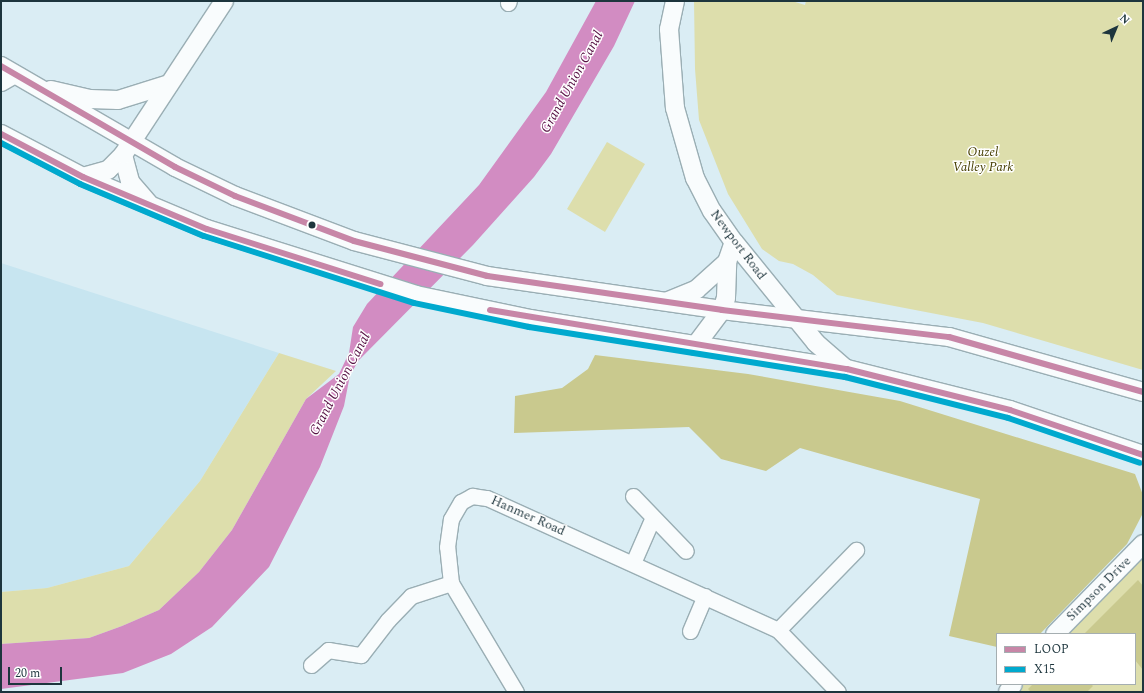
<!DOCTYPE html>
<style>
body{margin:0}
#map{position:relative;width:1144px;height:693px;overflow:hidden;background:#daedf4;font-family:Spectral,serif}
div>[style]{position:absolute}
.built>*{inset:0;background:#c7e5f0}
.green>*{inset:0;background:#dddeac}
.forest>*{inset:0;background:#c9c98e}
.water>*{inset:0;background:#d28cc2}
.roads{filter:drop-shadow(1px 0 #9aaeb4) drop-shadow(-1px 0 #9aaeb4) drop-shadow(0 1px #9aaeb4) drop-shadow(0 -1px #9aaeb4)}
.minor>*{height:15px;margin:-7.5px;padding:0 7.5px;transform-origin:7.5px;border-radius:7.5px;background:#f9fcfd}
.tertiary>*{height:18px;margin:-9px;padding:0 9px;transform-origin:9px;border-radius:9px;background:#f9fcfd}
.bus-1>*{height:6px;margin:-3px;padding:0 3px;transform-origin:3px;border-radius:3px;background:#c786a7}
.bus-2>*{height:6px;margin:-3px;padding:0 3px;transform-origin:3px;border-radius:3px;background:#00a9ce}
.dots>*{width:11px;height:11px;translate:-50% -50%;box-sizing:border-box;border:2px solid #fff;border-radius:50%}
span{translate:-50% -50%;white-space:nowrap;text-align:center;line-height:1.15;-webkit-text-stroke:3px #fff;paint-order:stroke}
.park-label{font-size:13px;color:#463e00;font-style:italic}
.street-label{font-size:13px;color:#1d353d}
.water-label{font-size:14px;color:#561043;font-style:italic}
.frame{position:absolute;inset:0;border:2px solid #1d353d;pointer-events:none}
.legend{position:absolute;left:996px;top:633px;width:140px;height:52px;box-sizing:border-box;background:#fff;border:1px solid #a5aeb1;margin:0;padding:5px 7px;list-style:none;font-size:12px;color:#1d353d}
.legend li{display:flex;align-items:center;gap:8px;height:20px}
.legend b{width:20px;border:1px solid #a5aeb1}
.north{position:absolute;left:1096px;top:8px;width:40px;height:40px;-webkit-text-stroke:3px #fff;paint-order:stroke;rotate:44deg;font-size:11px;font-weight:700;line-height:16px;text-align:center;color:#1d353d}
.north::after{content:'';display:block;margin:auto;width:14px;height:18px;background:#1d353d;clip-path:polygon(50% 0,100% 100%,50% 72%,0 100%)}
.scale{position:absolute;left:8px;top:667px;width:54px;height:18px;box-sizing:border-box;border:2px solid #1d353d;border-top:0;padding-left:5px;font-size:12px;line-height:14px;white-space:nowrap;color:#1d353d;-webkit-text-stroke:3px #fff;paint-order:stroke}
</style>
<div id="map">
<div class="built">
<i style="clip-path:polygon(1px 263px,279px 353px,200px 481px,129px 566px,47px 588px,1px 592px)"></i>
</div>
<div class="green">
<i style="clip-path:polygon(694px 1px,792px 1px,805px 5px,806px 1px,1143px 1px,1143px 370px,983px 323px,837px 295px,813px 275px,793px 264px,779px 261px,762px 249px,728px 194px,699px 120px,695px 69px)"></i>
<i style="clip-path:polygon(607px 142px,645px 164px,605px 232px,567px 209px)"></i>
<i style="clip-path:polygon(279px 353px,336px 371px,306px 399px,232px 530px,199px 572px,159px 610px,122px 626px,89px 638px,1px 644px,1px 592px,47px 588px,129px 566px,200px 481px)"></i>
<i style="clip-path:polygon(1143px 544px,1143px 692px,1008px 692px,1013px 684px,1135px 684px,1135px 634px,1055px 634px)"></i>
</div>
<div class="forest">
<i style="clip-path:polygon(595px 355px,748px 374px,900px 401px,1135px 474px,1143px 495px,1143px 513px,1127px 544px,1040px 634px,997px 634px,997px 647px,949px 636px,980px 499px,800px 448px,766px 471px,721px 459px,689px 427px,514px 433px,515px 396px,562px 388px,588px 369px)"></i>
<i style="clip-path:polygon(1138px 580px,1143px 586px,1143px 670px,1135px 660px,1135px 634px,1084px 634px)"></i>
<i style="clip-path:polygon(1033px 684px,1091px 684px,1093px 686px,1087px 692px,1031px 692px,1028px 689px)"></i>
</div>
<div class="water">
<i style="clip-path:polygon(596px 1px,635px 1px,614px 46px,551px 154px,534px 177px,473px 245px,359px 360px,350px 375px,344px 406px,320px 467px,269px 567px,212px 627px,171px 654px,123px 673px,1px 689px,1px 644px,89px 638px,122px 626px,159px 610px,199px 572px,232px 530px,306px 399px,339px 374px,349px 353px,353px 327px,367px 304px,479px 185px,546px 92px)"></i>
</div>
<div class="roads">
<div class="minor">
<i style="left:508px;top:3px;width:2px;rotate:-63deg"></i>
<i style="left:1px;top:83px;width:16px;rotate:-30deg"></i>
<i style="left:633px;top:496px;width:76px;rotate:46.1deg"></i>
<i style="left:633px;top:563px;width:50px;rotate:-66.5deg"></i>
<i style="left:778px;top:630px;width:112px;rotate:-45.7deg"></i>
<i style="left:690px;top:631px;width:38px;rotate:-67deg"></i>
<i style="left:311px;top:665px;width:23px;rotate:-41deg"></i>
<i style="left:328px;top:650px;width:33px;rotate:9deg"></i>
<i style="left:361px;top:655px;width:44px;rotate:-52.4deg"></i>
<i style="left:388px;top:620px;width:33px;rotate:-46deg"></i>
<i style="left:411px;top:596px;width:42px;rotate:-18deg"></i>
<i style="left:516px;top:692px;width:127px;rotate:-120.8deg"></i>
<i style="left:451px;top:583px;width:36px;rotate:-96deg"></i>
<i style="left:447px;top:547px;width:28px;rotate:-82deg"></i>
<i style="left:451px;top:519px;width:20px;rotate:-60deg"></i>
<i style="left:461px;top:502px;width:13px;rotate:-29deg"></i>
<i style="left:472px;top:496px;width:15px;rotate:8deg"></i>
<i style="left:487px;top:498px;width:320px;rotate:24.4deg"></i>
<i style="left:778px;top:630px;width:86px;rotate:45.9deg"></i>
</div>
<div class="tertiary">
<i style="left:675px;top:1px;width:29px;rotate:102deg"></i>
<i style="left:669px;top:29px;width:79px;rotate:85.7deg"></i>
<i style="left:675px;top:108px;width:73px;rotate:74.1deg"></i>
<i style="left:695px;top:178px;width:37px;rotate:63deg"></i>
<i style="left:712px;top:211px;width:38px;rotate:55deg"></i>
<i style="left:734px;top:242px;width:130px;rotate:50.9deg"></i>
<i style="left:816px;top:343px;width:37px;rotate:41deg"></i>
<i style="left:1px;top:66px;width:201px;rotate:30.1deg"></i>
<i style="left:175px;top:167px;width:67px;rotate:25.8deg"></i>
<i style="left:235px;top:196px;width:127px;rotate:20.7deg"></i>
<i style="left:354px;top:241px;width:138px;rotate:14.7deg"></i>
<i style="left:487px;top:276px;width:237px;rotate:8.2deg"></i>
<i style="left:722px;top:310px;width:229px;rotate:6.8deg"></i>
<i style="left:949px;top:337px;width:202px;rotate:15.8deg"></i>
<i style="left:51px;top:90px;width:40px;rotate:13deg"></i>
<i style="left:90px;top:99px;width:28px;rotate:2deg"></i>
<i style="left:118px;top:100px;width:50px;rotate:-17.4deg"></i>
<i style="left:1px;top:134px;width:93px;rotate:27.7deg"></i>
<i style="left:83px;top:177px;width:134px;rotate:22.8deg"></i>
<i style="left:207px;top:229px;width:219px;rotate:17.5deg"></i>
<i style="left:416px;top:295px;width:116px;rotate:11.9deg"></i>
<i style="left:530px;top:319px;width:321px;rotate:9deg"></i>
<i style="left:847px;top:369px;width:168px;rotate:14.1deg"></i>
<i style="left:1010px;top:410px;width:140px;rotate:18.7deg"></i>
<i style="left:123px;top:155px;width:28px;rotate:75deg"></i>
<i style="left:130px;top:182px;width:28px;rotate:49deg"></i>
<i style="left:83px;top:177px;width:26px;rotate:-16deg"></i>
<i style="left:108px;top:170px;width:21px;rotate:-45deg"></i>
<i style="left:123px;top:155px;width:184px;rotate:-56.7deg"></i>
<i style="left:668px;top:301px;width:31px;rotate:-22deg"></i>
<i style="left:697px;top:289px;width:40px;rotate:-42deg"></i>
<i style="left:695px;top:346px;width:45px;rotate:-53.1deg"></i>
<i style="left:722px;top:310px;width:13px;rotate:-72deg"></i>
<i style="left:726px;top:298px;width:36px;rotate:-88deg"></i>
<i style="left:727px;top:262px;width:21px;rotate:-71deg"></i>
<i style="left:1055px;top:634px;width:126px;rotate:-45.6deg"></i>
<i style="left:1008px;top:692px;width:9px;rotate:-58deg"></i>
</div>
</div>
<div class="bus-1">
<i style="left:1px;top:66px;width:201px;rotate:30.1deg"></i>
<i style="left:175px;top:167px;width:67px;rotate:25.8deg"></i>
<i style="left:235px;top:196px;width:127px;rotate:20.7deg"></i>
<i style="left:354px;top:241px;width:138px;rotate:14.7deg"></i>
<i style="left:487px;top:276px;width:237px;rotate:8.2deg"></i>
<i style="left:722px;top:310px;width:229px;rotate:6.8deg"></i>
<i style="left:949px;top:337px;width:202px;rotate:15.8deg"></i>
<i style="left:1px;top:134px;width:93px;rotate:27.7deg"></i>
<i style="left:83px;top:177px;width:134px;rotate:22.8deg"></i>
<i style="left:207px;top:229px;width:182px;rotate:17.6deg"></i>
<i style="left:490px;top:310px;width:362px;rotate:9.4deg"></i>
<i style="left:847px;top:369px;width:168px;rotate:14.1deg"></i>
<i style="left:1010px;top:410px;width:140px;rotate:18.7deg"></i>
</div>
<div class="bus-2">
<i style="left:1px;top:143px;width:89px;rotate:27.4deg"></i>
<i style="left:80px;top:184px;width:134px;rotate:22.8deg"></i>
<i style="left:204px;top:236px;width:220px;rotate:17.7deg"></i>
<i style="left:414px;top:303px;width:117px;rotate:11.8deg"></i>
<i style="left:529px;top:327px;width:320px;rotate:9deg"></i>
<i style="left:845px;top:377px;width:168px;rotate:14.1deg"></i>
<i style="left:1008px;top:418px;width:139px;rotate:18.8deg"></i>
</div>
<div class="dots">
<i style="left:312px;top:225px;background:#1d353d"></i>
</div>
<div class="park-label">
<span style="left:983px;top:160px">Ouzel<br>Valley Park</span>
</div>
<div class="street-label">
<span style="left:738px;top:245px;rotate:53deg">Newport Road</span>
<span style="left:528px;top:516px;rotate:24deg">Hanmer Road</span>
<span style="left:1099px;top:589px;rotate:-45deg">Simpson Drive</span>
</div>
<div class="water-label">
<span style="left:572px;top:82px;rotate:-61deg">Grand Union Canal</span>
<span style="left:340px;top:384px;rotate:-62deg">Grand Union Canal</span>
</div>
<div class="frame"></div>
<ul class="legend">
<li><b style="height:5px;background:#c786a7"></b>LOOP</li>
<li><b style="height:5px;background:#00a9ce"></b>X15</li>
</ul>
<div class="north">N</div>
<div class="scale">20 m</div>
</div>
